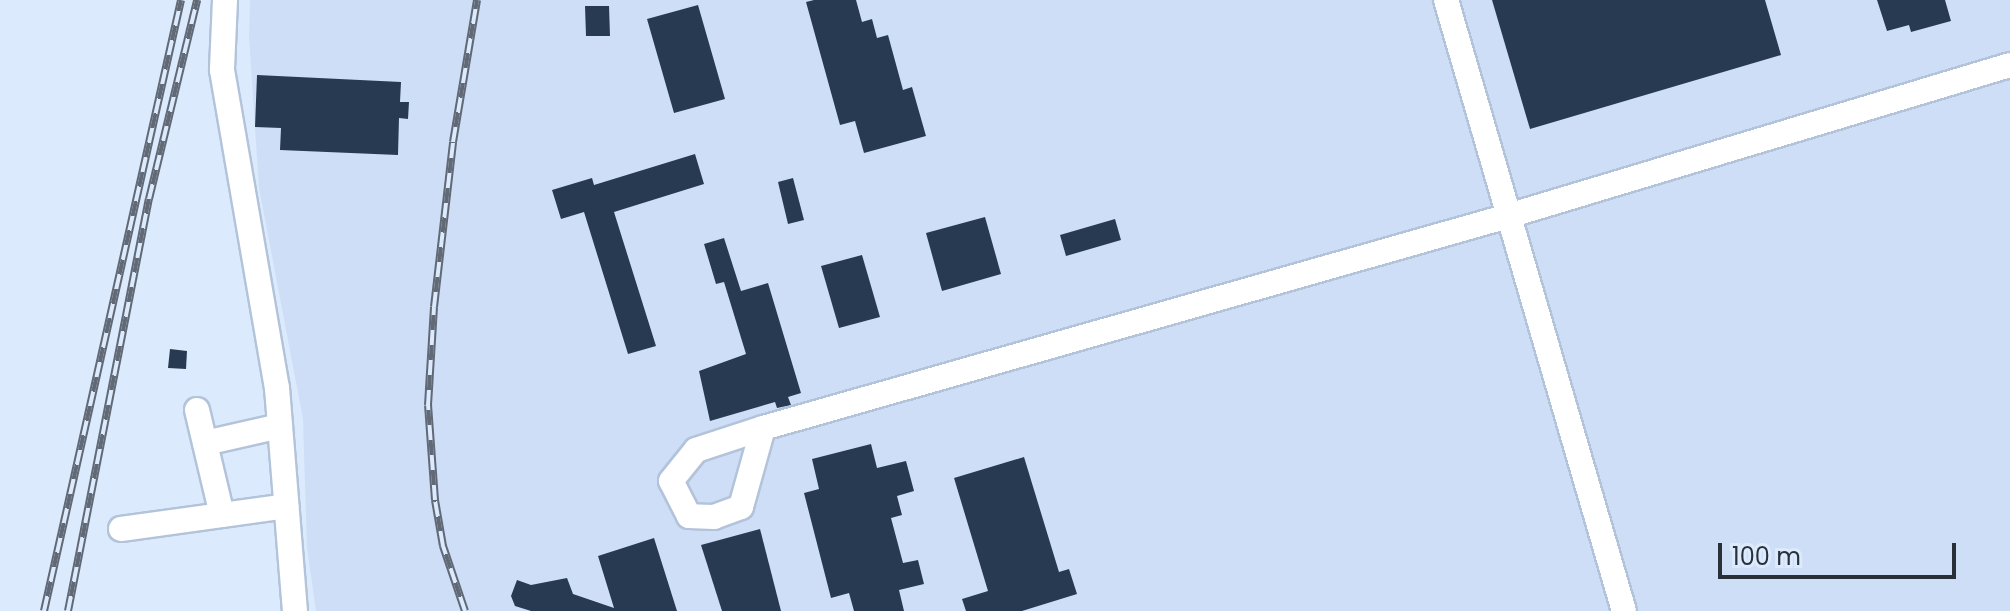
<!DOCTYPE html>
<style>
body{margin:0}
#map{position:relative;width:2010px;height:611px;overflow:hidden;background:#dceafd;font-family:Poppins,sans-serif}
div>[style]{position:absolute}
.built>*{inset:0;background:#cedef7}
.building>*{inset:0;background:#283a52}
.roads{filter:drop-shadow(2px 0 #b2c3da) drop-shadow(-2px 0 #b2c3da) drop-shadow(0 2px #b2c3da) drop-shadow(0 -2px #b2c3da)}
.minor>*{height:24px;margin:-12px;padding:0 12px;transform-origin:12px;border-radius:12px;background:#fff}
.rail>*{height:8px;margin-top:-4px;transform-origin:0;background:repeating-linear-gradient(90deg,#dceafd 0 15px,#606975 0 30px);box-sizing:border-box;border-block:2px solid #606975}
span{translate:-50% -50%;white-space:nowrap;text-align:center;line-height:1.15;-webkit-text-stroke:8px #dceafd;paint-order:stroke}
.scale{position:absolute;left:1718px;top:543px;width:238px;height:36px;box-sizing:border-box;border:4px solid #2a3039;border-top:0;padding-left:10px;font-size:24px;line-height:28px;white-space:nowrap;color:#2a3039;-webkit-text-stroke:6px #dceafd;paint-order:stroke}
</style>
<div id="map">
<div class="built">
<i style="clip-path:polygon(250px 0,2010px 0,2010px 611px,316px 611px,307px 548px,303px 419px,259px 188px,249px 36px)"></i>
</div>
<div class="building">
<i style="clip-path:polygon(814px 0,856px 0,862px 22px,872px 19px,877px 38px,888px 35px,903px 90px,912px 87px,926px 136px,864px 153px,855px 121px,840px 125px,806px 2px)"></i>
<i style="clip-path:polygon(1492px 0,1765px 0,1781px 55px,1530px 129px)"></i>
<i style="clip-path:polygon(1877px 0,1945px 0,1951px 21px,1911px 32px,1909px 25px,1887px 31px)"></i>
<i style="clip-path:polygon(698px 5px,725px 99px,674px 113px,647px 19px)"></i>
<i style="clip-path:polygon(585px 6px,609px 6px,610px 36px,586px 36px)"></i>
<i style="clip-path:polygon(257px 75px,401px 82px,400px 102px,409px 102px,408px 119px,399px 118px,398px 155px,280px 150px,281px 128px,255px 127px)"></i>
<i style="clip-path:polygon(695px 154px,704px 184px,614px 212px,656px 346px,628px 354px,584px 212px,561px 219px,552px 190px,592px 178px,594px 185px)"></i>
<i style="clip-path:polygon(793px 178px,804px 220px,788px 224px,778px 182px)"></i>
<i style="clip-path:polygon(985px 217px,1001px 274px,942px 291px,926px 233px)"></i>
<i style="clip-path:polygon(1115px 219px,1121px 240px,1066px 256px,1060px 235px)"></i>
<i style="clip-path:polygon(724px 238px,741px 291px,768px 283px,801px 393px,788px 397px,791px 405px,777px 408px,775px 402px,710px 421px,699px 371px,746px 354px,724px 282px,716px 284px,704px 244px)"></i>
<i style="clip-path:polygon(862px 255px,880px 317px,839px 328px,821px 266px)"></i>
<i style="clip-path:polygon(170px 349px,187px 351px,186px 369px,168px 368px)"></i>
<i style="clip-path:polygon(871px 444px,877px 468px,906px 461px,914px 491px,897px 496px,902px 515px,891px 518px,903px 563px,918px 560px,924px 584px,899px 590px,904px 611px,854px 611px,849px 593px,831px 598px,804px 493px,819px 489px,812px 459px)"></i>
<i style="clip-path:polygon(1024px 457px,1059px 572px,1069px 569px,1077px 594px,1022px 611px,966px 611px,962px 599px,988px 591px,954px 478px)"></i>
<i style="clip-path:polygon(760px 529px,781px 611px,722px 611px,701px 545px)"></i>
<i style="clip-path:polygon(654px 538px,677px 611px,531px 611px,515px 606px,511px 596px,517px 580px,531px 585px,567px 578px,573px 594px,614px 608px,598px 556px)"></i>
</div>
<div class="roads">
<div class="minor">
<i style="left:225px;top:0;width:70px;rotate:92.5deg"></i>
<i style="left:222px;top:70px;width:323px;rotate:80.2deg"></i>
<i style="left:277px;top:388px;width:224px;rotate:85.4deg"></i>
<i style="left:1446px;top:0;width:636px;rotate:73.76deg"></i>
<i style="left:197px;top:410px;width:108px;rotate:76.6deg"></i>
<i style="left:763px;top:428px;width:82px;rotate:105.6deg"></i>
<i style="left:741px;top:507px;width:29px;rotate:160deg"></i>
<i style="left:714px;top:517px;width:25px;rotate:-178deg"></i>
<i style="left:689px;top:516px;width:39px;rotate:-117deg"></i>
<i style="left:671px;top:481px;width:40px;rotate:-51deg"></i>
<i style="left:696px;top:450px;width:71px;rotate:-18.2deg"></i>
<i style="left:763px;top:428px;width:775px;rotate:-15.88deg"></i>
<i style="left:1508px;top:216px;width:524px;rotate:-16.74deg"></i>
<i style="left:205px;top:443px;width:77px;rotate:-12.8deg"></i>
<i style="left:121px;top:529px;width:167px;rotate:-7.9deg"></i>
</div>
</div>
<div class="rail">
<i style="left:44px;top:611px;width:626px;rotate:-77.36deg"></i>
<i style="left:68px;top:611px;width:420px;rotate:-78.9deg"></i>
<i style="left:149px;top:199px;width:205px;rotate:-76.4deg"></i>
<i style="left:465px;top:611px;width:69px;rotate:-108.7deg"></i>
<i style="left:443px;top:546px;width:47px;rotate:-99.9deg"></i>
<i style="left:435px;top:500px;width:95px;rotate:-94.2deg"></i>
<i style="left:428px;top:405px;width:98px;rotate:-86.5deg"></i>
<i style="left:434px;top:307px;width:166px;rotate:-83.4deg"></i>
<i style="left:453px;top:142px;width:144px;rotate:-80.4deg"></i>
</div>
<div class="scale">100 m</div>
</div>
